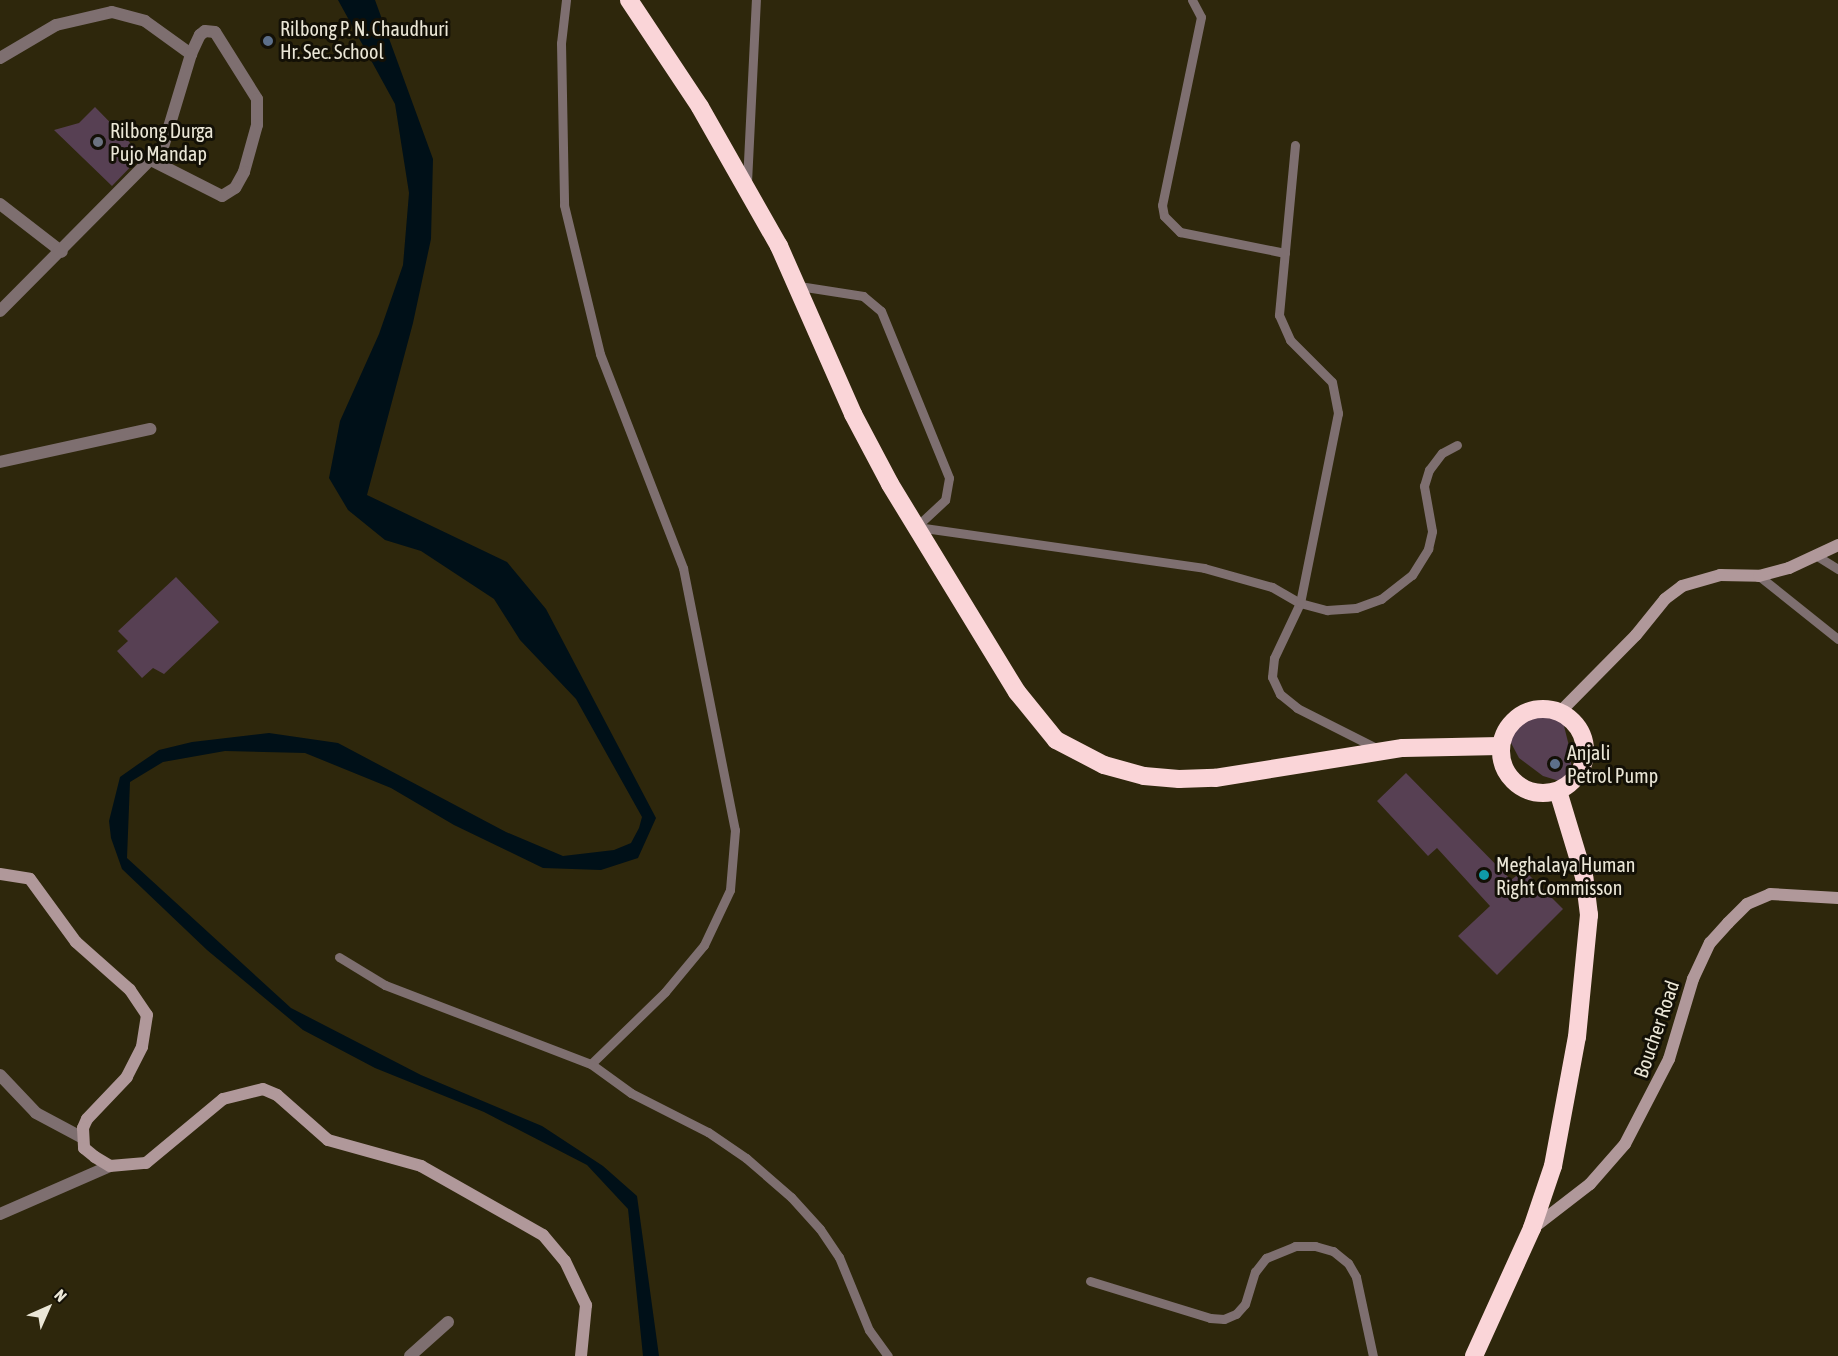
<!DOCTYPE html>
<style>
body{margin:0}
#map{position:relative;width:1838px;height:1356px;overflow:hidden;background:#2e270c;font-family:"Asap Condensed",sans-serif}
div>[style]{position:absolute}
.water>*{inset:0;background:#001018}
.building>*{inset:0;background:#574053}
.lane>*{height:9px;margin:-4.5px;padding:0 4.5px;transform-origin:4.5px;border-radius:4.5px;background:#7e6f70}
.street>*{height:12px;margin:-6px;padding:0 6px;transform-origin:6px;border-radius:6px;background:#7e6f70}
.secondary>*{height:12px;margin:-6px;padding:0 6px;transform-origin:6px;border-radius:6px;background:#b0989a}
.highway>*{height:18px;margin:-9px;padding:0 9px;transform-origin:9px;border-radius:9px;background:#fad5d8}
.highway>.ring{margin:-9px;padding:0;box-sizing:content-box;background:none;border:18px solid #fad5d8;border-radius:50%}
.dots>*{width:16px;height:16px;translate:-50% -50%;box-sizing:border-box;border:3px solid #131006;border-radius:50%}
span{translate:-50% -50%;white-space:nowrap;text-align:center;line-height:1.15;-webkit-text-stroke:6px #131006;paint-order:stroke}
.poi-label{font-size:20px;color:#ebe7d7}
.left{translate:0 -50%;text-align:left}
.street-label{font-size:20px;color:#ebe7d7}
.north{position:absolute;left:18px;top:1278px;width:60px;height:60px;-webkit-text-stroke:4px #131006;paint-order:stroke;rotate:45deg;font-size:16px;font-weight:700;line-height:24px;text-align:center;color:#ebe7d7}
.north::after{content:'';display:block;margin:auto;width:21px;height:27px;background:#ebe7d7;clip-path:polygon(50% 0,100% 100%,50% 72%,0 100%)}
</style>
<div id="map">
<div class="water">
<i style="clip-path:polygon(338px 0,375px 0,433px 159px,431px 239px,413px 323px,367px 495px,507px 562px,546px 609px,656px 818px,638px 858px,601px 870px,543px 868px,454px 825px,391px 788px,305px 753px,225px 751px,163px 762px,130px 782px,127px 858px,291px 1008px,421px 1075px,542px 1126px,603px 1166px,637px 1196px,659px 1356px,643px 1356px,628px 1209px,587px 1165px,484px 1112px,375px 1068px,303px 1030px,207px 950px,122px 869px,111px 838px,109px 821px,120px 777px,137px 765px,159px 750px,192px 742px,269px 733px,338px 743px,506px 832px,563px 856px,614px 850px,631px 843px,639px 828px,642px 817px,576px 699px,520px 640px,494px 599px,421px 551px,385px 540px,348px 510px,329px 478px,340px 421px,379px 334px,403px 265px,409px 193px,395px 104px)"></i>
</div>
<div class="building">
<i style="clip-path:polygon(95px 107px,142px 155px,112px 186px,54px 130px,79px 123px)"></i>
<i style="clip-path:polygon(176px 577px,219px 622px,164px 674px,153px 668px,142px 678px,117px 651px,128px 641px,118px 631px)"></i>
<i style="clip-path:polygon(1552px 714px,1563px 722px,1570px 750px,1572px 773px,1566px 783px,1543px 776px,1519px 758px,1510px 741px,1510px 731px,1524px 720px)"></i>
<i style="clip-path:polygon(1406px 773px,1511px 880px,1524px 870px,1563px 909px,1497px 975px,1458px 936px,1490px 906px,1437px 848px,1428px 856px,1377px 801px)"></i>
</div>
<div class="lane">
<i style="left:566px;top:0;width:43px;rotate:96.6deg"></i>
<i style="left:561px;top:43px;width:162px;rotate:88.9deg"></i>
<i style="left:564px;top:205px;width:153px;rotate:76.4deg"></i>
<i style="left:600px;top:354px;width:230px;rotate:68.8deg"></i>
<i style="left:683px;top:568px;width:267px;rotate:78.8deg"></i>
<i style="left:735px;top:830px;width:60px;rotate:94.8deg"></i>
<i style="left:730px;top:890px;width:61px;rotate:115.3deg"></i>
<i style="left:704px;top:945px;width:61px;rotate:129.7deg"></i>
<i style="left:665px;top:992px;width:103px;rotate:135.8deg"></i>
<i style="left:1192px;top:0;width:19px;rotate:62deg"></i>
<i style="left:1201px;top:17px;width:192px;rotate:101.7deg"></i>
<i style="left:1162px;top:205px;width:11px;rotate:80deg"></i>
<i style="left:1164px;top:216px;width:23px;rotate:45deg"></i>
<i style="left:1180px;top:232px;width:107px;rotate:11.3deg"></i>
<i style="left:1295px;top:145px;width:171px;rotate:95.4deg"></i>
<i style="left:1279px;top:315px;width:27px;rotate:66deg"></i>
<i style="left:1290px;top:340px;width:59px;rotate:45deg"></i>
<i style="left:1332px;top:382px;width:32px;rotate:79deg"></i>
<i style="left:1338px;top:413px;width:194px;rotate:101.3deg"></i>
<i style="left:1300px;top:603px;width:61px;rotate:115.3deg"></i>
<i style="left:1274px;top:658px;width:19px;rotate:96deg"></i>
<i style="left:1272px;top:677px;width:19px;rotate:65deg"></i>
<i style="left:1280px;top:694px;width:22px;rotate:39deg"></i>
<i style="left:1297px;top:708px;width:91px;rotate:26.8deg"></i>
<i style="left:747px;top:182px;width:182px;rotate:-87.2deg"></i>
<i style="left:799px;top:286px;width:65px;rotate:8.9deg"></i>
<i style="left:863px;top:296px;width:23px;rotate:40deg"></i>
<i style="left:881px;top:311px;width:180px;rotate:67.8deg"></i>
<i style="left:949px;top:478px;width:22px;rotate:100deg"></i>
<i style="left:945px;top:500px;width:40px;rotate:137deg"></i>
<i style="left:917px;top:527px;width:290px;rotate:8.1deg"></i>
<i style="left:1204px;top:568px;width:71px;rotate:15.6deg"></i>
<i style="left:1272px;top:587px;width:32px;rotate:30deg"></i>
<i style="left:1300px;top:603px;width:28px;rotate:15deg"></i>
<i style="left:1327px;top:610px;width:29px;rotate:-4deg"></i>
<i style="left:1356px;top:608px;width:27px;rotate:-20deg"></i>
<i style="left:1381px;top:599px;width:39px;rotate:-38deg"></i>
<i style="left:1412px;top:575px;width:31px;rotate:-58deg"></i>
<i style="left:1428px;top:549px;width:18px;rotate:-77deg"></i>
<i style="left:1432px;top:531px;width:46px;rotate:-100.1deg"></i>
<i style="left:1424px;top:486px;width:17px;rotate:-73deg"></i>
<i style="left:1429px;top:470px;width:21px;rotate:-53deg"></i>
<i style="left:1442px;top:453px;width:17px;rotate:-28deg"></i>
<i style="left:1817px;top:556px;width:25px;rotate:32deg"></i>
<i style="left:1759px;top:576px;width:101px;rotate:38.6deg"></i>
<i style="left:339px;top:957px;width:54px;rotate:31.3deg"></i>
<i style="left:385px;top:985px;width:221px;rotate:21deg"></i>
<i style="left:591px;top:1064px;width:49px;rotate:35.9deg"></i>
<i style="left:631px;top:1093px;width:86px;rotate:26.9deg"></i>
<i style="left:708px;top:1132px;width:46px;rotate:34.4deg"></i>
<i style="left:746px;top:1158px;width:60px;rotate:40.9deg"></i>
<i style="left:791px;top:1197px;width:43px;rotate:47.8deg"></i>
<i style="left:820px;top:1229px;width:34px;rotate:56deg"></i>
<i style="left:839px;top:1257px;width:79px;rotate:67.7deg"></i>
<i style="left:869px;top:1330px;width:32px;rotate:54deg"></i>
<i style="left:1090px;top:1281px;width:126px;rotate:17.1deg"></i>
<i style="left:1210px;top:1318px;width:14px;rotate:4deg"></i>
<i style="left:1224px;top:1319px;width:13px;rotate:-23deg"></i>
<i style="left:1236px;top:1314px;width:13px;rotate:-48deg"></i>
<i style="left:1245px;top:1304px;width:34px;rotate:-73deg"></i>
<i style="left:1255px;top:1272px;width:18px;rotate:-52deg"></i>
<i style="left:1266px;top:1258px;width:31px;rotate:-22deg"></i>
<i style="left:1295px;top:1246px;width:20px"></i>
<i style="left:1315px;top:1246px;width:19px;rotate:16deg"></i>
<i style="left:1333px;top:1251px;width:19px;rotate:39deg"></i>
<i style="left:1348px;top:1263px;width:16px;rotate:60deg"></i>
<i style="left:1356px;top:1277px;width:81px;rotate:77.9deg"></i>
</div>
<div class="street">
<i style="left:0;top:58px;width:65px;rotate:-30.5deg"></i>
<i style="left:56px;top:25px;width:57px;rotate:-13.1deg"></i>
<i style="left:112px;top:12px;width:34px;rotate:15deg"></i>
<i style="left:145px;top:21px;width:57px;rotate:35.7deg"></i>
<i style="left:191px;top:54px;width:21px;rotate:-65deg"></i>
<i style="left:200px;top:35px;width:6px;rotate:-39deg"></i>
<i style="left:205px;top:31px;width:10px;rotate:6deg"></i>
<i style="left:215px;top:32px;width:79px;rotate:57.9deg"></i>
<i style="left:257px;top:99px;width:26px;rotate:90deg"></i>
<i style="left:257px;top:125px;width:49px;rotate:105.5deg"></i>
<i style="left:244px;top:172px;width:18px;rotate:119deg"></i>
<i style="left:235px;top:188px;width:15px;rotate:148deg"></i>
<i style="left:222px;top:196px;width:80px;rotate:-153.1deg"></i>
<i style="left:0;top:204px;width:78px;rotate:37.7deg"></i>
<i style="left:0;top:311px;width:231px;rotate:-45.2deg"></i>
<i style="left:163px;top:147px;width:97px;rotate:-73.2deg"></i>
<i style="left:0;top:462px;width:154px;rotate:-12.4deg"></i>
<i style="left:0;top:1075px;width:52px;rotate:46.5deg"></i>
<i style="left:36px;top:1113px;width:51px;rotate:28.1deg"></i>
<i style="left:0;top:1214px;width:120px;rotate:-23.6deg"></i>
<i style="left:410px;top:1356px;width:51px;rotate:-41.8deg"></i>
</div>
<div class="secondary">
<i style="left:1560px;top:712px;width:108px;rotate:-45.4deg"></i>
<i style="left:1636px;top:635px;width:46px;rotate:-51.1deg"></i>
<i style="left:1665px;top:599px;width:21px;rotate:-37deg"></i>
<i style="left:1682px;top:586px;width:40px;rotate:-16deg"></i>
<i style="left:1720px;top:575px;width:39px;rotate:1deg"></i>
<i style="left:1759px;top:576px;width:31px;rotate:-15deg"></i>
<i style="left:1789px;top:568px;width:54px;rotate:-25.1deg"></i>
<i style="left:0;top:874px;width:30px;rotate:9deg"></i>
<i style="left:30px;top:879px;width:78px;rotate:53.9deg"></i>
<i style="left:76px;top:942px;width:72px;rotate:41.6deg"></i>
<i style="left:130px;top:990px;width:30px;rotate:56deg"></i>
<i style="left:147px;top:1015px;width:32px;rotate:99deg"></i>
<i style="left:142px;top:1047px;width:34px;rotate:117deg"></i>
<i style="left:127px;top:1077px;width:58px;rotate:133.6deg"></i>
<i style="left:87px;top:1119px;width:10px;rotate:114deg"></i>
<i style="left:83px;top:1128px;width:20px;rotate:87deg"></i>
<i style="left:84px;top:1148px;width:14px;rotate:39deg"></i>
<i style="left:95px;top:1157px;width:17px;rotate:31deg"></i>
<i style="left:110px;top:1166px;width:36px;rotate:-5deg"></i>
<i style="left:146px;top:1163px;width:100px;rotate:-39.7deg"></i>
<i style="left:223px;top:1099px;width:41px;rotate:-14deg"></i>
<i style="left:263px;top:1089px;width:15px;rotate:23deg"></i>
<i style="left:277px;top:1095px;width:68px;rotate:41.4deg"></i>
<i style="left:328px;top:1140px;width:97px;rotate:15.6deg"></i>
<i style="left:421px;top:1166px;width:140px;rotate:29.5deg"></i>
<i style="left:543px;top:1235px;width:34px;rotate:50deg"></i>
<i style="left:565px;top:1261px;width:49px;rotate:64.5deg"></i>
<i style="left:586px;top:1305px;width:51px;rotate:95.6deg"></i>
<i style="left:1533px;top:1228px;width:72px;rotate:-37.7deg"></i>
<i style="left:1590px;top:1184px;width:53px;rotate:-48.8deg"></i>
<i style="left:1625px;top:1144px;width:96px;rotate:-62.6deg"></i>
<i style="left:1669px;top:1059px;width:84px;rotate:-73.3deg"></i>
<i style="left:1693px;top:979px;width:40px;rotate:-65deg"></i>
<i style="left:1710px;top:943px;width:27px;rotate:-48deg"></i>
<i style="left:1728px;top:923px;width:27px;rotate:-45deg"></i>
<i style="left:1747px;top:904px;width:25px;rotate:-23deg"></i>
<i style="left:1770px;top:894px;width:68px;rotate:3.4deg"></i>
</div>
<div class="highway">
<i style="left:629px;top:0;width:128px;rotate:56.4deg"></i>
<i style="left:700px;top:107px;width:160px;rotate:60.4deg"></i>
<i style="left:779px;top:246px;width:184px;rotate:66.2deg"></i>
<i style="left:853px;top:414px;width:79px;rotate:62.1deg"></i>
<i style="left:890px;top:484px;width:244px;rotate:58.6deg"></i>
<i style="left:1017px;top:692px;width:62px;rotate:50.9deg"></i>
<i style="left:1056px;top:740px;width:54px;rotate:27.5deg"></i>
<i style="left:1104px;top:765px;width:41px;rotate:15.4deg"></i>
<i style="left:1144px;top:776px;width:35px;rotate:5deg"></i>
<i style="left:1179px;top:779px;width:36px;rotate:-2deg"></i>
<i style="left:1215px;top:778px;width:190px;rotate:-9.1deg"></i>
<i style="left:1403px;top:748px;width:97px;rotate:-1.2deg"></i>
<i class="ring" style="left:1501px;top:709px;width:66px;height:66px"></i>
<i style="left:1474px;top:1356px;width:141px;rotate:-65.6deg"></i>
<i style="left:1532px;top:1228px;width:65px;rotate:-71.3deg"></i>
<i style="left:1553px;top:1166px;width:131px;rotate:-79.5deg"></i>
<i style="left:1577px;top:1037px;width:123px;rotate:-84.4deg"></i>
<i style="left:1589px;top:915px;width:38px;rotate:-97deg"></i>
<i style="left:1584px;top:877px;width:90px;rotate:-106.8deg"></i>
</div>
<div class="dots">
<i style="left:268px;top:41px;background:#5c6f8a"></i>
<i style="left:98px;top:142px;background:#6b7280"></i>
<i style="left:1555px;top:764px;background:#5c6f8a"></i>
<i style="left:1484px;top:875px;background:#0f9aa8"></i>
</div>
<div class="poi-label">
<span class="left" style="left:280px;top:40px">Rilbong P. N. Chaudhuri<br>Hr. Sec. School</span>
<span class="left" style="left:110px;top:142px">Rilbong Durga<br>Pujo Mandap</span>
<span class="left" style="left:1567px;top:764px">Anjali<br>Petrol Pump</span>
<span class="left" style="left:1496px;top:876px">Meghalaya Human<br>Right Commisson</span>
</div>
<div class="street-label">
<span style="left:1656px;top:1029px;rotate:-71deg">Boucher Road</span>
</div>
<div class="north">N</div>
</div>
